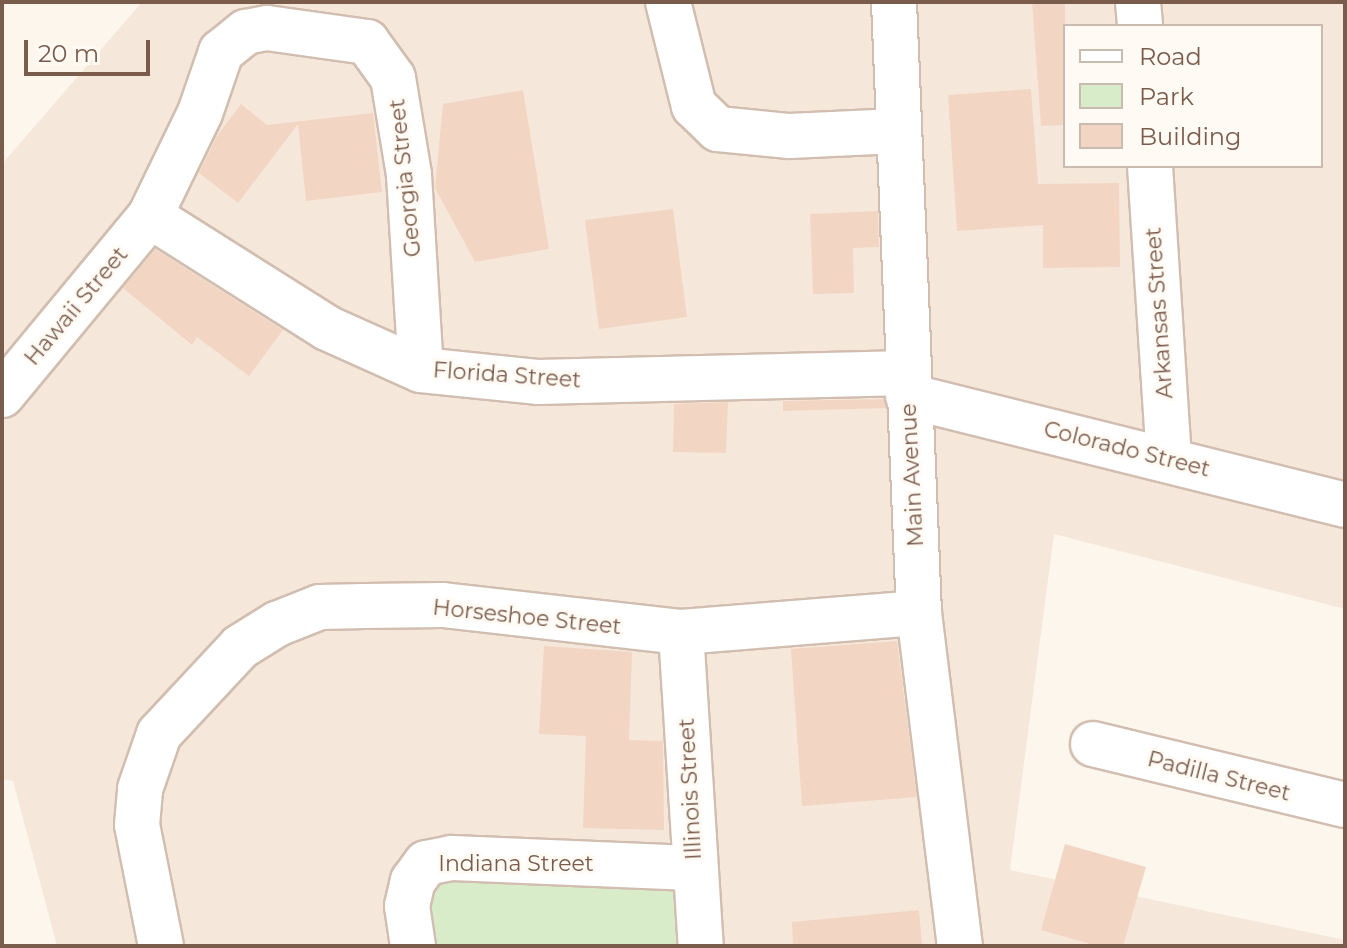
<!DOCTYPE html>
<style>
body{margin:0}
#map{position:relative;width:1347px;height:948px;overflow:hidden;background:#fdf6ec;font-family:Montserrat,sans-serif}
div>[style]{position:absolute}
.residential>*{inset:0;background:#f5e8da}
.green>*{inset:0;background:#d8ecc9}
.building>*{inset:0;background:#f3d5c3}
.roads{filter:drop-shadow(2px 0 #d1beb0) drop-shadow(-2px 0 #d1beb0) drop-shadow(0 2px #d1beb0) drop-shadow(0 -2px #d1beb0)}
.minor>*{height:44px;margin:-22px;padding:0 22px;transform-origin:22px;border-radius:22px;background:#fff}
span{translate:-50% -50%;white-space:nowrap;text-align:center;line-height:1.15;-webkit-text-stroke:6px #fffaf3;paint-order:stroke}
.street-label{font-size:22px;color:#7a5c4d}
.frame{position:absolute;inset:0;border:4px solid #7a5c4d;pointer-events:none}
.legend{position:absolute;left:1063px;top:24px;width:260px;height:144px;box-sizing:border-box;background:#fffaf3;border:2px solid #cabbb1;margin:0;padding:10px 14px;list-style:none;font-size:24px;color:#7a5c4d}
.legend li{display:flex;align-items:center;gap:16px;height:40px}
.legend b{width:40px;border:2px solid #cabbb1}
.scale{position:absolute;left:24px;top:40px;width:126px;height:36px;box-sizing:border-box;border:4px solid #7a5c4d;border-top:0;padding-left:10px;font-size:24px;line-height:28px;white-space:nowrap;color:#7a5c4d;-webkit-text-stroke:6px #fffaf3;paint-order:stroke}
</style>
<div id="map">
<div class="residential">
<i style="clip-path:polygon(evenodd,142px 2px,1345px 2px,1345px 609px,1054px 534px,1010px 870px,1345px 940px,1345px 946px,57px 946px,13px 781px,2px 779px,2px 164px,142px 2px,1065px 26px,1321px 26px,1321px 166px,1065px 166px,1065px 26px)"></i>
</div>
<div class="green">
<i style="clip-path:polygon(432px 869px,687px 876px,693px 946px,438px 946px,422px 889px)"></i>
</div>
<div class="building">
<i style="clip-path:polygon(1032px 2px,1065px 2px,1065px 125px,1041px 126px)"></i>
<i style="clip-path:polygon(1031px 89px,1038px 184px,1119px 183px,1120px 267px,1043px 268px,1043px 225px,957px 231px,948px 95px)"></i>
<i style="clip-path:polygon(523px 90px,549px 249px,475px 262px,435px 188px,443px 104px)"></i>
<i style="clip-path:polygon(241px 104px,267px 125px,373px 113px,382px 192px,306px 201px,298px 124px,238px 203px,199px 173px,217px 136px)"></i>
<i style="clip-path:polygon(673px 209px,687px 317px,599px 329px,585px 220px)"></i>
<i style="clip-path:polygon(878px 211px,879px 247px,853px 248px,854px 293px,813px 294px,810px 214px)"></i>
<i style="clip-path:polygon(155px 249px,283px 330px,249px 376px,197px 337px,192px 345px,123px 288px)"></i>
<i style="clip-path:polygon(884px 399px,886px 408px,783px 411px,783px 401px)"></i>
<i style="clip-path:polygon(728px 402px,726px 453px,673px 452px,674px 404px)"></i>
<i style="clip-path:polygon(897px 641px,917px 797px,802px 806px,791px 649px)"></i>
<i style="clip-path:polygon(544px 646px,632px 652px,629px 740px,663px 741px,664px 830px,583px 828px,586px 736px,539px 734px)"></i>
<i style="clip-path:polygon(1065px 844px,1146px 867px,1123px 946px,1097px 946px,1041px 930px)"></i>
<i style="clip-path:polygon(919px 910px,922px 946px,793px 946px,792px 922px)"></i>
</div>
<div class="roads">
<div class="minor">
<i style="left:668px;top:2px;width:107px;rotate:76deg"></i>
<i style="left:694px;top:106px;width:33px;rotate:44deg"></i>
<i style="left:718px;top:129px;width:72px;rotate:5.6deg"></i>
<i style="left:790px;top:136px;width:107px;rotate:-2.7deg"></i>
<i style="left:894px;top:2px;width:612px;rotate:87.66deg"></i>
<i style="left:919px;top:613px;width:336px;rotate:83deg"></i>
<i style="left:1138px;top:2px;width:24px;rotate:85deg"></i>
<i style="left:1150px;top:166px;width:294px;rotate:86.3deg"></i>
<i style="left:150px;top:216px;width:209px;rotate:32.3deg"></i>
<i style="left:327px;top:328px;width:103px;rotate:24.1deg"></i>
<i style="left:421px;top:370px;width:119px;rotate:5.8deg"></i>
<i style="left:539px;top:382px;width:367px;rotate:-1.4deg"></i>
<i style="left:2px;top:395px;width:232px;rotate:-50.4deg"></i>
<i style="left:150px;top:216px;width:114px;rotate:-64.1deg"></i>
<i style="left:200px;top:113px;width:65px;rotate:-71deg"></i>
<i style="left:221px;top:52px;width:32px;rotate:-39deg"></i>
<i style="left:246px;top:32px;width:21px;rotate:-11deg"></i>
<i style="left:267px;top:28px;width:101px;rotate:8deg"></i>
<i style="left:367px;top:42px;width:44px;rotate:54.2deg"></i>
<i style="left:393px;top:78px;width:98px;rotate:80.6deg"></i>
<i style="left:409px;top:175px;width:195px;rotate:86.5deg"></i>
<i style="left:908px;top:396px;width:450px;rotate:14deg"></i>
<i style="left:681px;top:632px;width:315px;rotate:86.4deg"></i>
<i style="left:1093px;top:744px;width:259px;rotate:13.6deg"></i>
<i style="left:161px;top:946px;width:123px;rotate:-101.2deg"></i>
<i style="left:137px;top:825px;width:36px;rotate:-85deg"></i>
<i style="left:140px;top:789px;width:58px;rotate:-70.9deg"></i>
<i style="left:159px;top:734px;width:119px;rotate:-47deg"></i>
<i style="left:240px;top:647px;width:44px;rotate:-31.9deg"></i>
<i style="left:277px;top:624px;width:46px;rotate:-21.6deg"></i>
<i style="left:320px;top:607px;width:45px;rotate:-1.3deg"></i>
<i style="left:365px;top:606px;width:78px;rotate:-0.7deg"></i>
<i style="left:443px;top:605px;width:240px;rotate:6.5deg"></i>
<i style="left:681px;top:632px;width:239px;rotate:-4.6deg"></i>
<i style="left:413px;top:946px;width:40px;rotate:-98.5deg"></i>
<i style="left:407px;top:906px;width:26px;rotate:-77deg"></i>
<i style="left:413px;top:881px;width:22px;rotate:-54deg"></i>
<i style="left:426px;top:863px;width:25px;rotate:-11deg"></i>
<i style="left:451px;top:858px;width:243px;rotate:2.4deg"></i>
</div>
</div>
<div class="street-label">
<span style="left:405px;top:178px;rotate:-96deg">Georgia Street</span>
<span style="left:76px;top:306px;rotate:-50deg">Hawaii Street</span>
<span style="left:1159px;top:313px;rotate:-94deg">Arkansas Street</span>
<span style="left:507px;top:375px;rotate:4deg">Florida Street</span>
<span style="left:1127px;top:449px;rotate:14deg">Colorado Street</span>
<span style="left:912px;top:475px;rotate:-93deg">Main Avenue</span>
<span style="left:527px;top:617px;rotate:6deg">Horseshoe Street</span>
<span style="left:1219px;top:776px;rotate:14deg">Padilla Street</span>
<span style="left:690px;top:789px;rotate:-93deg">Illinois Street</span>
<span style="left:516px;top:864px">Indiana Street</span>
</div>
<div class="frame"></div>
<ul class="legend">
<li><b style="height:10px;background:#fff"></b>Road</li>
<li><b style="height:22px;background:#d8ecc9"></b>Park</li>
<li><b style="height:22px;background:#f3d5c3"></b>Building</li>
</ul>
<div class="scale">20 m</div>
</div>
